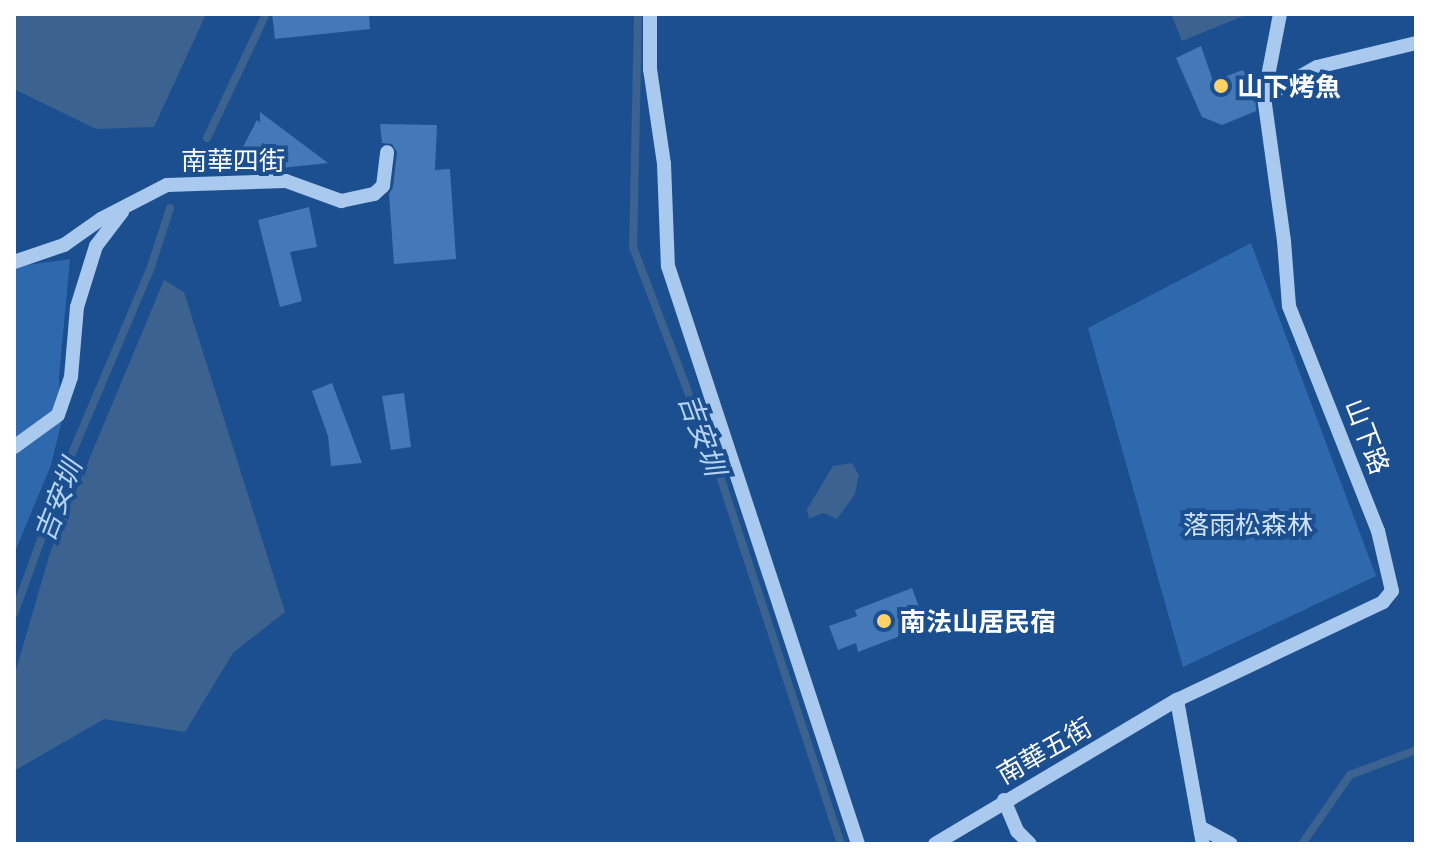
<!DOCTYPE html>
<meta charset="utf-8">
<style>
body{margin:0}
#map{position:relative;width:1430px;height:858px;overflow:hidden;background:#1b4f8f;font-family:"Exo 2","Noto Sans TC",sans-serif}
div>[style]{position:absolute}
.green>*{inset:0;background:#2e69ad}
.water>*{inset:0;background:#3c6290}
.stream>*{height:8px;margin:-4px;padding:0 4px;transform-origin:4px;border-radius:4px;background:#3c6290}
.building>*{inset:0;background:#4478b7}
.minor>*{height:14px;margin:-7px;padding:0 7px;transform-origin:7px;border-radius:7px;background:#a9c9ee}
.dots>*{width:22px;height:22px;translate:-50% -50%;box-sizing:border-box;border:4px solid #1b4f8f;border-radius:50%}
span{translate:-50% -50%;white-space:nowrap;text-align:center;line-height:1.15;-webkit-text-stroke:8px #1b4f8f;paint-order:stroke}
.poi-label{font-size:26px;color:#fff;font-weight:700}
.left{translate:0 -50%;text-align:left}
.street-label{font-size:26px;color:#fff}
.park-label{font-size:26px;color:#cfe3fa}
.water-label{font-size:28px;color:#b5d3f5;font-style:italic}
.frame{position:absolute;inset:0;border:16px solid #fff;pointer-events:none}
</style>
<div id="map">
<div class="green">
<i style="clip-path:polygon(1251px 243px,1376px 576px,1183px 667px,1088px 328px)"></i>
<i style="clip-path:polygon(70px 259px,59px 377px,61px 424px,51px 465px,14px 554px,14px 267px)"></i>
</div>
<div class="water">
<i style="clip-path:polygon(14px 14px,206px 14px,154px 127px,96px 129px,14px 89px)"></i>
<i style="clip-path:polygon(1171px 14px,1248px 14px,1182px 41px)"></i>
<i style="clip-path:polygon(164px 280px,184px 292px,285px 612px,233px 653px,185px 732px,104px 719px,14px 771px,14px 677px,50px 553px)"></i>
<i style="clip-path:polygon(852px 463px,859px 475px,855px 494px,837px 519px,823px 513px,809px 519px,807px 509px,833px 466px)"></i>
</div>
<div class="stream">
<i style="left:638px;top:14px;width:233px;rotate:91.2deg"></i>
<i style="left:633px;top:247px;width:242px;rotate:69.2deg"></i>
<i style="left:719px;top:473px;width:391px;rotate:71.8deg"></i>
<i style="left:207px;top:138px;width:137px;rotate:-64.6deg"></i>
<i style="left:14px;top:614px;width:173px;rotate:-70.1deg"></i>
<i style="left:73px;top:451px;width:197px;rotate:-67deg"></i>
<i style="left:150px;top:270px;width:65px;rotate:-72.1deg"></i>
<i style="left:1302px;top:844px;width:84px;rotate:-55.2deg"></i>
<i style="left:1350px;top:775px;width:71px;rotate:-20.7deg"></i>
</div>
<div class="building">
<i style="clip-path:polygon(272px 14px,369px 14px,370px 29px,275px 39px)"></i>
<i style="clip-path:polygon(1201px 46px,1213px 81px,1243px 70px,1255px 90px,1256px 111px,1222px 125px,1202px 117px,1176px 58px)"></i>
<i style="clip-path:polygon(260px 112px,328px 163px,246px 172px,236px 160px,257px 120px,260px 123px)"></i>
<i style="clip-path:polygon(380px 124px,437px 125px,435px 170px,450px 169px,456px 259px,394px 264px,389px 194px,393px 187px,397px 152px,392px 144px,382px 143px)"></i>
<i style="clip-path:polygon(309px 207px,317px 247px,290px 252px,302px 301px,280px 307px,258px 220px)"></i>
<i style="clip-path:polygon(332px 383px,362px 463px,331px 466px,328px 436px,312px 391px)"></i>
<i style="clip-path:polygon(404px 393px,411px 447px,391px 450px,382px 396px)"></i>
<i style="clip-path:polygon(912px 588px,926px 626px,858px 652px,856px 643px,838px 650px,829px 626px,857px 616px,855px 610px)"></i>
</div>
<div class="minor">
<i style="left:650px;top:14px;width:55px;rotate:90deg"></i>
<i style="left:650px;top:69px;width:96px;rotate:81.6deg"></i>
<i style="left:664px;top:164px;width:102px;rotate:87.8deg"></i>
<i style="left:668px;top:266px;width:608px;rotate:71.8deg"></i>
<i style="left:1264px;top:97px;width:61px;rotate:-29.5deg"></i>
<i style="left:1317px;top:67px;width:102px;rotate:-13.6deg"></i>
<i style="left:14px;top:262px;width:53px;rotate:-18.8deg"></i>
<i style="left:64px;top:245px;width:45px;rotate:-35.1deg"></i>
<i style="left:101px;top:219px;width:74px;rotate:-27.3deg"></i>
<i style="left:167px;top:185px;width:119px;rotate:-1.9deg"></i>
<i style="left:286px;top:181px;width:59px;rotate:20deg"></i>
<i style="left:341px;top:201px;width:34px;rotate:-12deg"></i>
<i style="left:374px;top:194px;width:12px;rotate:-42deg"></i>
<i style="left:383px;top:186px;width:34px;rotate:-83deg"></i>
<i style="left:14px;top:447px;width:54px;rotate:-36deg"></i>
<i style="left:58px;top:415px;width:40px;rotate:-71.1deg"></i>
<i style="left:71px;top:377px;width:70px;rotate:-85.1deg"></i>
<i style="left:77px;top:307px;width:64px;rotate:-72.7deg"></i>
<i style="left:96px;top:246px;width:43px;rotate:-52.6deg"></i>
<i style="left:1177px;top:700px;width:146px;rotate:79.8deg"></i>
<i style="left:1004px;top:800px;width:34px;rotate:67deg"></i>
<i style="left:1017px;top:831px;width:18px;rotate:45deg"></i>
<i style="left:1200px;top:827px;width:35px;rotate:29deg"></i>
<i style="left:935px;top:844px;width:282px;rotate:-30.8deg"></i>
<i style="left:1177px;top:700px;width:228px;rotate:-25.4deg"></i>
<i style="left:1383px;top:602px;width:14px;rotate:-51deg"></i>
<i style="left:1392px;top:591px;width:62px;rotate:-103.1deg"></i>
<i style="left:1378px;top:531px;width:242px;rotate:-111.6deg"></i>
<i style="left:1289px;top:306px;width:65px;rotate:-94.4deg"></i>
<i style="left:1284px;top:241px;width:145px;rotate:-97.9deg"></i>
<i style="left:1264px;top:97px;width:85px;rotate:-79.1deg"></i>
</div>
<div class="dots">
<i style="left:1221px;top:86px;background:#ffd166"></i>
<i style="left:884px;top:621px;background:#ffd166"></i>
</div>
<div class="poi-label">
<span class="left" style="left:1237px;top:86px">山下烤魚</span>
<span class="left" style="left:900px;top:621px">南法山居民宿</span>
</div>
<div class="street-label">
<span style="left:233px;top:160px">南華四街</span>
<span style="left:1368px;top:436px;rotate:69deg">山下路</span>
<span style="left:1044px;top:750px;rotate:-30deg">南華五街</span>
</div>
<div class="park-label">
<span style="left:1248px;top:524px">落雨松森林</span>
</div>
<div class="water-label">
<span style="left:703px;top:434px;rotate:70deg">吉安圳</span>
<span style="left:57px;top:500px;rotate:-69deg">吉安圳</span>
</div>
<div class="frame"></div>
</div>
